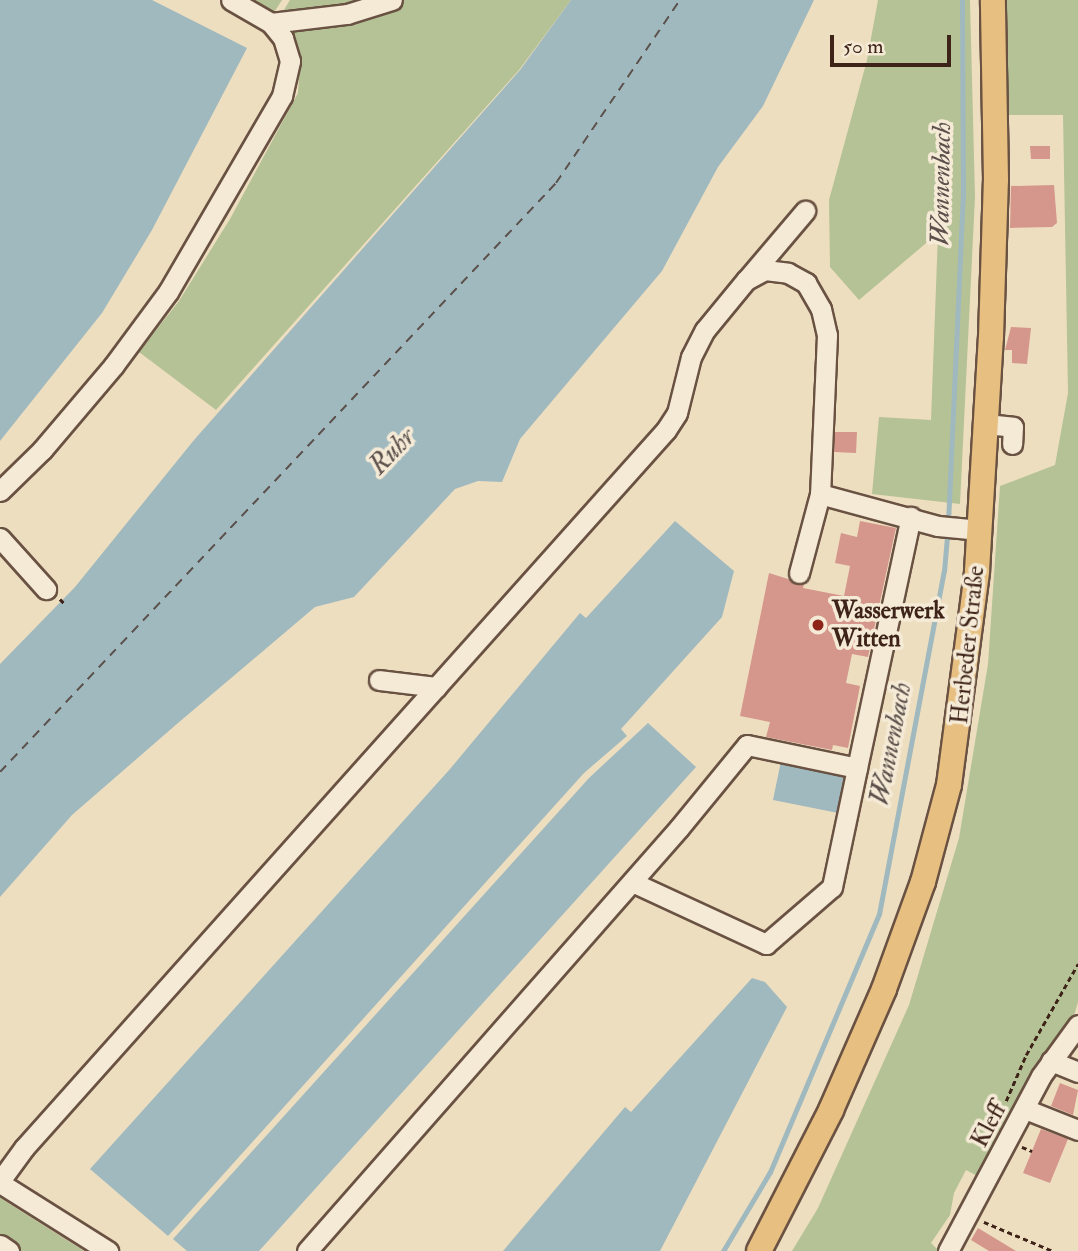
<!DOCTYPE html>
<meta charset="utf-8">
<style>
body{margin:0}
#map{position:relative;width:1078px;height:1251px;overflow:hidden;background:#eedec0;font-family:"IM FELL Double Pica",serif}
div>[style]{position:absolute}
.green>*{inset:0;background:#b5c295}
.water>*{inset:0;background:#a0b9be}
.stream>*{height:5px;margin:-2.5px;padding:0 2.5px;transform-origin:2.5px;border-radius:2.5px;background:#a0b9be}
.ferry>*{height:2px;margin-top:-1px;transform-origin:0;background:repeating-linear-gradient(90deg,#5b504b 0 9px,transparent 0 16px)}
.building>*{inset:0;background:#d5978b}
.path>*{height:2.5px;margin-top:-1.25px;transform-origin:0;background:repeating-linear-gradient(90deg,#3e2319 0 5px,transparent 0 8.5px)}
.roads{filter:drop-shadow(2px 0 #6a5243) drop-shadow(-2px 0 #6a5243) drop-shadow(0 2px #6a5243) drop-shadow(0 -2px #6a5243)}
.minor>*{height:19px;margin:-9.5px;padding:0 9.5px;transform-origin:9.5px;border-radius:9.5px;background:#f4ead6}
.major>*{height:24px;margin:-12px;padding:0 12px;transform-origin:12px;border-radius:12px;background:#e7bf80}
.dots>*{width:19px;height:19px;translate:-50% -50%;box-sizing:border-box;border:4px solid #f4ead6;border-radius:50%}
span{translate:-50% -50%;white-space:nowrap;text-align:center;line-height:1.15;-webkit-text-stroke:7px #f4ead6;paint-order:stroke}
.poi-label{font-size:24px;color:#3e2319;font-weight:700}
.left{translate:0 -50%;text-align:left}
.street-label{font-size:24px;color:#3e2319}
.water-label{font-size:26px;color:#5b504b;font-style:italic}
.scale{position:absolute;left:830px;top:35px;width:121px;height:32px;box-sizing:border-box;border:4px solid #3e2319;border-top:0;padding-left:9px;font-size:21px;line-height:24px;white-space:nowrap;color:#3e2319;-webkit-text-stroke:5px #f4ead6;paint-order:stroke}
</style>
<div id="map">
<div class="green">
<i style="clip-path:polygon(247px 0,282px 0,273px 14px)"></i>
<i style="clip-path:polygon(290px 0,571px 0,519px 70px,216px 410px,139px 352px,179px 301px,230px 219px,298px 93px,300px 62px,282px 13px)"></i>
<i style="clip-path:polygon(878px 0,970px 0,975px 197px,960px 504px,872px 494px,879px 417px,931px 420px,938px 233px,859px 300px,830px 267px,829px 200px,867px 60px)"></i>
<i style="clip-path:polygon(1002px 0,1078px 0,1078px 1002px,1072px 1023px,983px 1179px,966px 1170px,954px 1193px,950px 1215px,931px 1243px,939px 1251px,792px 1251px,818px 1208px,909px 1005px,959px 838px,988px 664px,1000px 486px,1055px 465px,1068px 393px,1063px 115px,1007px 115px)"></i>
<i style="clip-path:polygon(0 1198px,84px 1251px,0 1251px)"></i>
</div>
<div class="water">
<i style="clip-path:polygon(0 0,152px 0,247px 48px,152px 230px,102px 313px,0 441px)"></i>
<i style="clip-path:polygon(571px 0,814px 0,763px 106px,718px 167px,662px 271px,520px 439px,502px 482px,478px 481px,455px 489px,354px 597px,315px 607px,178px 723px,72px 815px,0 897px,0 664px,75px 587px,194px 440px,520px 70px)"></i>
<i style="clip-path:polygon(675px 521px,734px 571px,722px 617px,621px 729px,627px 736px,584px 773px,168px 1236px,90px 1169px,450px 769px,580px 613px,586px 618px)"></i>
<i style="clip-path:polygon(648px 723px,696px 767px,259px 1251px,187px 1251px,173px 1239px,589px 778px)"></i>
<i style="clip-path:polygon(781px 761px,846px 773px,838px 813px,773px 800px)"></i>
<i style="clip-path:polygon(752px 978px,765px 982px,787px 1007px,660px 1251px,503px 1251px,625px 1107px,631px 1112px)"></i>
</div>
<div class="stream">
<i style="left:948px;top:523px;width:327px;rotate:-87.4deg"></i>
<i style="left:963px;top:196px;width:196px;rotate:-90.3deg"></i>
<i style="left:723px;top:1251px;width:92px;rotate:-59.3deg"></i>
<i style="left:770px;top:1172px;width:280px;rotate:-67.1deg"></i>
<i style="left:879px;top:914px;width:349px;rotate:-79.3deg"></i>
<i style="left:944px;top:571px;width:38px;rotate:-85deg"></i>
</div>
<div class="ferry">
<i style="left:0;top:772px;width:810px;rotate:-46.65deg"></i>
<i style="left:556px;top:183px;width:221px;rotate:-55.9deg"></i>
</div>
<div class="building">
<i style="clip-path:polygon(1030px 146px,1050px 146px,1050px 159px,1031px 159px)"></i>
<i style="clip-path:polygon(1054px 185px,1057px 223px,1052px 227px,1010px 228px,1011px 186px)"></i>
<i style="clip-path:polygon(1011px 327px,1031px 328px,1027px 364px,1012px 363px,1012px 350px,1005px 350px)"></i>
<i style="clip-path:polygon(835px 432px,857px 432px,856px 453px,834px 452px)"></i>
<i style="clip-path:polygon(860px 521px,896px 528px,868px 657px,852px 654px,846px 683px,860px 686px,848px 748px,833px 745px,832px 750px,766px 737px,770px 722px,740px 716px,769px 573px,804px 584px,803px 588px,844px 596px,850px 566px,835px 563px,841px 533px,857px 537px)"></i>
<i style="clip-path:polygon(1060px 1083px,1078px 1090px,1073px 1115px,1051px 1106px)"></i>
<i style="clip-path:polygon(1041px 1129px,1068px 1139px,1050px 1183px,1023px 1173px)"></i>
<i style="clip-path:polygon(978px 1228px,1016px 1251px,989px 1251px,971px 1240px)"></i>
</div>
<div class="path">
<i style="left:60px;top:599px;width:8px;rotate:45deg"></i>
<i style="left:1006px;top:1101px;width:50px;rotate:-66.5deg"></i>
<i style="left:1026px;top:1055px;width:105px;rotate:-60.3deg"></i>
<i style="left:1022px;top:1147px;width:11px;rotate:22deg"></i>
<i style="left:984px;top:1222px;width:75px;rotate:22.8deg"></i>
</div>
<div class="roads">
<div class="minor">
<i style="left:271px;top:23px;width:77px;rotate:-6.8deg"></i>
<i style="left:347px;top:14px;width:47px;rotate:-17.3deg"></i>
<i style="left:749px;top:277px;width:87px;rotate:-49.7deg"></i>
<i style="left:986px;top:424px;width:27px;rotate:6deg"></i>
<i style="left:1013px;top:427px;width:17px;rotate:93deg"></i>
<i style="left:0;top:491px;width:59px;rotate:-44.3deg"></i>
<i style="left:42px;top:450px;width:111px;rotate:-49.7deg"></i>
<i style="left:114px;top:365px;width:91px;rotate:-53.5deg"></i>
<i style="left:168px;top:292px;width:227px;rotate:-59.8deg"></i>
<i style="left:282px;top:96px;width:36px;rotate:-77deg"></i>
<i style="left:290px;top:61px;width:24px;rotate:-107deg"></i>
<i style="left:283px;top:38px;width:19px;rotate:-129deg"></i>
<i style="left:271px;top:23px;width:46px;rotate:-150.1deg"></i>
<i style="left:0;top:538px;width:69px;rotate:48deg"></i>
<i style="left:799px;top:573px;width:82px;rotate:-75.1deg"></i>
<i style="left:379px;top:680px;width:58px;rotate:6.9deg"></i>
<i style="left:632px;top:882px;width:148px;rotate:24.8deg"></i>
<i style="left:766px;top:944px;width:87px;rotate:-40.8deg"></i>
<i style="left:832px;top:887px;width:122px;rotate:-78.1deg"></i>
<i style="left:1051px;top:1061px;width:29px;rotate:22deg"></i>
<i style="left:1025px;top:1109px;width:57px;rotate:21.6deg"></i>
<i style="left:0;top:1181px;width:41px;rotate:-54deg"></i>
<i style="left:24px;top:1148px;width:963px;rotate:-48.2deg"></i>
<i style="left:666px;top:430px;width:20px;rotate:-57deg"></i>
<i style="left:677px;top:413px;width:58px;rotate:-76deg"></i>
<i style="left:691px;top:357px;width:30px;rotate:-63deg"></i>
<i style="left:705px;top:330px;width:65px;rotate:-50.6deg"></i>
<i style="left:746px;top:280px;width:21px;rotate:-28deg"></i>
<i style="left:765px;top:270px;width:23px;rotate:7deg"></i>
<i style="left:788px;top:273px;width:21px;rotate:29deg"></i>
<i style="left:806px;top:283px;width:30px;rotate:60deg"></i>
<i style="left:821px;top:309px;width:27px;rotate:77deg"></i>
<i style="left:827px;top:335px;width:159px;rotate:92.5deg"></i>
<i style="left:820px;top:494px;width:122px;rotate:15.2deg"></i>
<i style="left:938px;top:526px;width:42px;rotate:5.4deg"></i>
<i style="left:0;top:1183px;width:128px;rotate:32.2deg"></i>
<i style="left:0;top:1245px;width:11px;rotate:34deg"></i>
<i style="left:307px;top:1251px;width:563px;rotate:-48.67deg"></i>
<i style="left:679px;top:828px;width:107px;rotate:-50.7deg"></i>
<i style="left:747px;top:745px;width:112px;rotate:11.8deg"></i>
<i style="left:857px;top:768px;width:257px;rotate:-77.9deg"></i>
<i style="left:948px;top:1251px;width:198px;rotate:-62deg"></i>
<i style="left:1041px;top:1076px;width:63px;rotate:-54deg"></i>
</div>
<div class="major">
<i style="left:759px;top:1251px;width:158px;rotate:-62.9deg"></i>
<i style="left:831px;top:1110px;width:132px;rotate:-66.3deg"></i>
<i style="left:884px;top:989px;width:114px;rotate:-70deg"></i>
<i style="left:923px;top:882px;width:100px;rotate:-75deg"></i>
<i style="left:949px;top:785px;width:216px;rotate:-82.5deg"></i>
<i style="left:977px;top:571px;width:234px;rotate:-86.6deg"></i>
<i style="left:991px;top:337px;width:157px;rotate:-88.2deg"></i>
<i style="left:996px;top:180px;width:180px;rotate:-91deg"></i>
</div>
</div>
<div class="dots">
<i style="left:818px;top:625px;background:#8f2418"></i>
</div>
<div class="poi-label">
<span class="left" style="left:832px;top:625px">Wasserwerk<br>Witten</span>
</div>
<div class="street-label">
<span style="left:968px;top:645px;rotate:-84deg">Herbeder Straße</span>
<span style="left:989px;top:1125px;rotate:-62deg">Kleff</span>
</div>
<div class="water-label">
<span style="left:942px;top:184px;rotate:-89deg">Wannenbach</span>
<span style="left:393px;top:452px;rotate:-46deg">Ruhr</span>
<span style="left:892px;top:744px;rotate:-79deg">Wannenbach</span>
</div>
<div class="scale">50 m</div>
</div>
